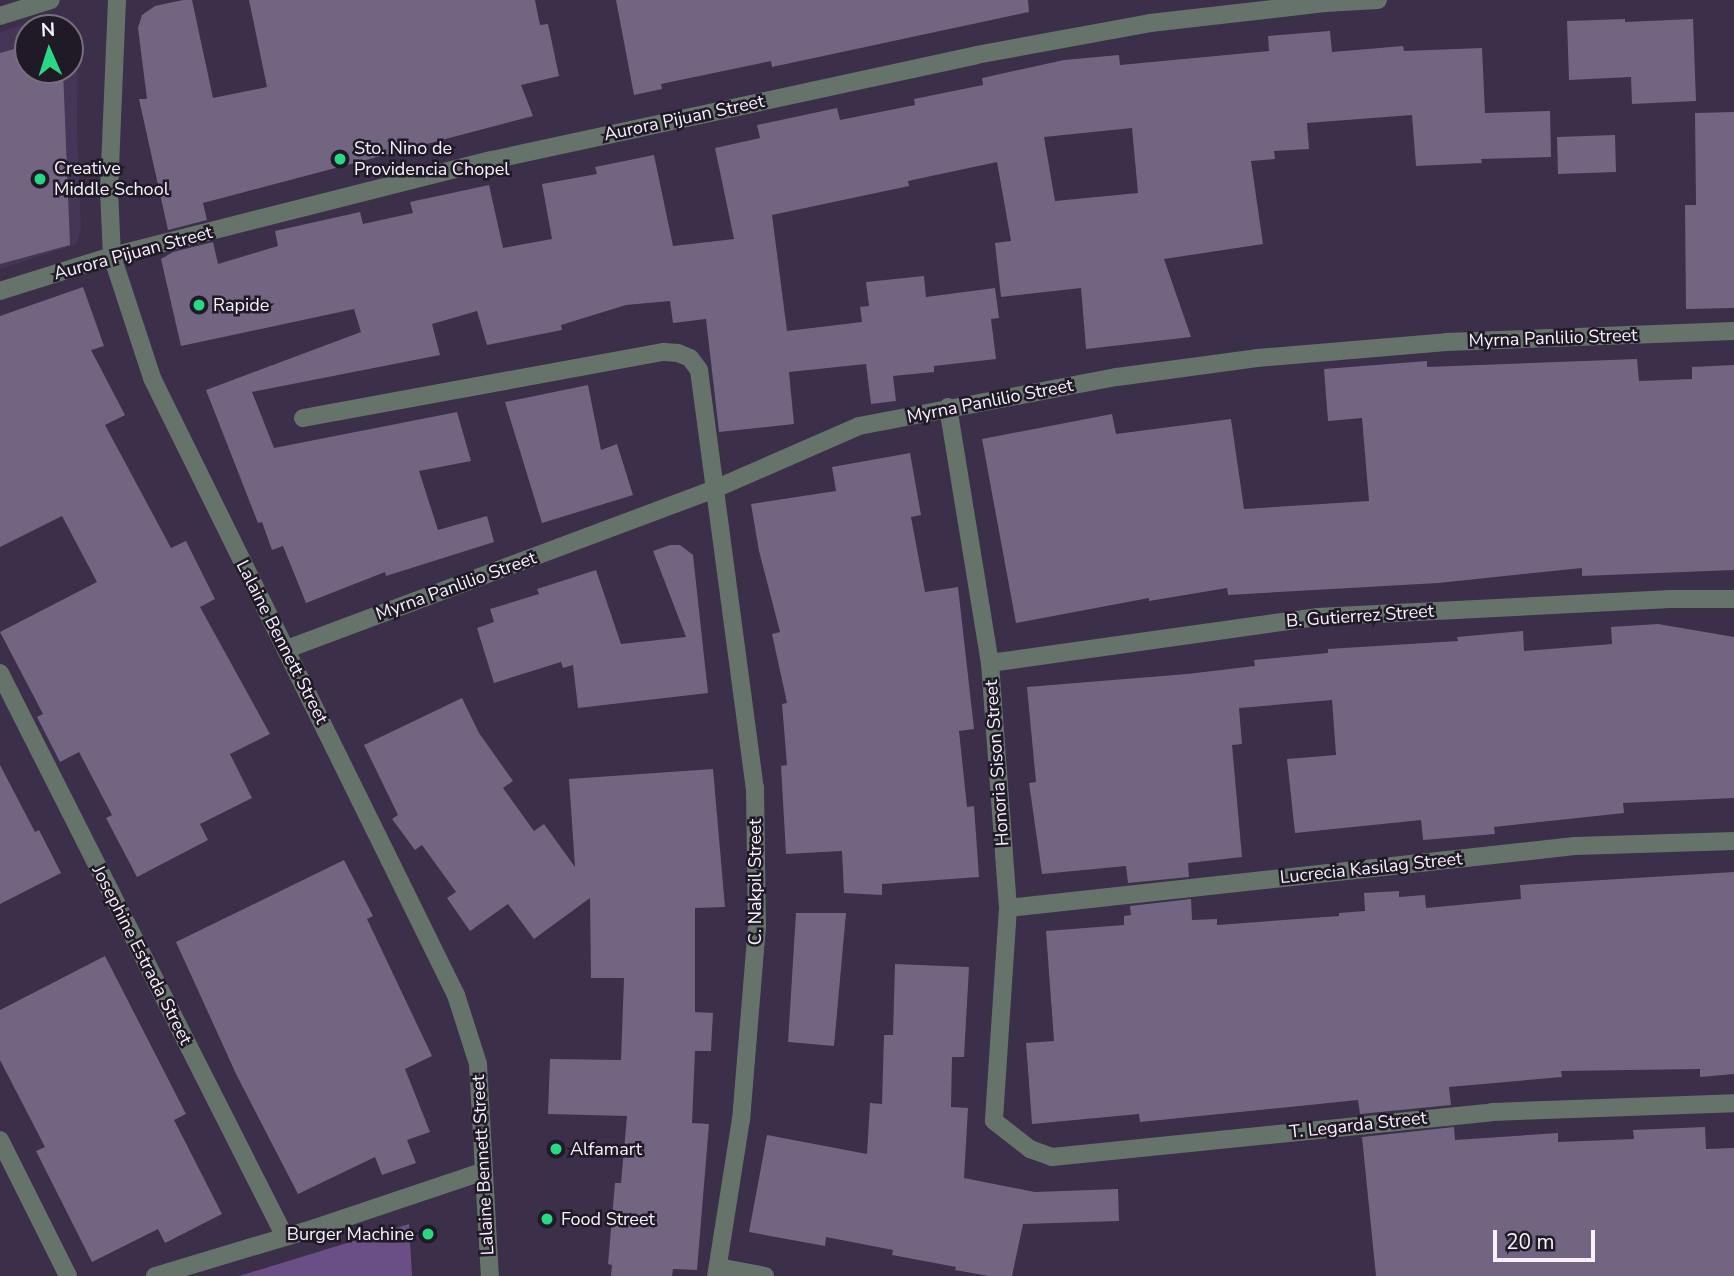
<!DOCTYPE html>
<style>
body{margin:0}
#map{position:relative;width:1734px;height:1276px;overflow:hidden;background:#3b2f49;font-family:"Nunito Sans",sans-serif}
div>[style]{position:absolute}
.built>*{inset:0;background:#453657}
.green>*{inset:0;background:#694f86}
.building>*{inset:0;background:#716581}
.minor>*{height:18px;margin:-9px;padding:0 9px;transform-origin:9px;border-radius:9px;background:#66736a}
.tertiary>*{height:18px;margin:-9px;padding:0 9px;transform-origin:9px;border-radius:9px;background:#66736a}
.dots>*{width:19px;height:19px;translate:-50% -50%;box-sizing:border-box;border:4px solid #201a26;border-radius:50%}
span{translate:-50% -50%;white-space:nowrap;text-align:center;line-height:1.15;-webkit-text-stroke:5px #201a26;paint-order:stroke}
.street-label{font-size:18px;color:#f7f1ff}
.poi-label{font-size:18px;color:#f7f1ff}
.left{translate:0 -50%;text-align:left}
.right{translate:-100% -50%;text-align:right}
.north{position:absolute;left:14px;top:14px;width:70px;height:70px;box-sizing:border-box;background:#201a26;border:2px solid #76707d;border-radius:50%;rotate:357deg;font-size:19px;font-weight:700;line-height:28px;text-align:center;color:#f7f1ff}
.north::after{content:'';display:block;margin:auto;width:24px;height:32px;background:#28d885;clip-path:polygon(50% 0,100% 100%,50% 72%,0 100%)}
.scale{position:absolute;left:1493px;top:1230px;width:102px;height:32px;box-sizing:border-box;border:4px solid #f7f1ff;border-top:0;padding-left:9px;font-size:21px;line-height:24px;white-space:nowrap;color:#f7f1ff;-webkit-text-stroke:5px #201a26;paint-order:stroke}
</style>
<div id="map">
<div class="built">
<i style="clip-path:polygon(evenodd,55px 15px,66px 17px,74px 23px,78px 38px,77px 128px,81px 230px,76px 244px,0 269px,0 32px,55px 15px,28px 28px,70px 28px,70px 70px,28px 70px,28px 28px)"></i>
</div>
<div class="green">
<i style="clip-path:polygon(409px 1224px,412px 1276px,239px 1276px)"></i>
</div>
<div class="building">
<i style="clip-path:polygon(183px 0,192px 0,213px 98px,267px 87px,249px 0,535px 0,540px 25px,548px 24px,559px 76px,521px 85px,533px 116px,203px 203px,207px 220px,168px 230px,139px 99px,147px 99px,138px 28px,142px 15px,155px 6px)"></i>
<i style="clip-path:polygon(616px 0,1028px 0,1029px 12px,772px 67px,771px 61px,661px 84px,662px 89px,634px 95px)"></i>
<i style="clip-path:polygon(1625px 19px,1625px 22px,1693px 19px,1696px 101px,1632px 104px,1631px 77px,1569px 80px,1567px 21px)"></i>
<i style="clip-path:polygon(evenodd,1330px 31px,1332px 52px,1403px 46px,1404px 51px,1482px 48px,1485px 113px,1550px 111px,1551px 157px,1481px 159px,1482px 163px,1416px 166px,1412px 115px,1307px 123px,1309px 149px,1274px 151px,1275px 159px,1251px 161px,1263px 244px,1164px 259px,1191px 337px,1086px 349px,1081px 288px,1001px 297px,995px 243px,1011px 241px,997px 162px,908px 181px,909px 186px,772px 215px,787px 331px,862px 322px,860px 307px,869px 306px,866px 282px,924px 276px,926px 297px,995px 288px,999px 318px,991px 319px,996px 359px,934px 366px,934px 372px,893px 376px,896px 401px,871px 404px,866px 364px,789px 372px,794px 424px,719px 432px,706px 319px,673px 323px,670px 301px,626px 305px,561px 325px,562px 330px,487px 345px,477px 311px,432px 324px,440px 355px,252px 392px,274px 448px,457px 412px,471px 461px,419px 471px,438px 530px,487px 516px,494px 542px,386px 576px,385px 572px,306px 603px,283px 546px,272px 550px,262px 522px,258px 523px,206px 390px,361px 332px,354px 309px,181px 346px,161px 259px,173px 252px,213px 242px,218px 264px,278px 246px,275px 231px,360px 212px,363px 224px,413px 213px,410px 202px,489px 185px,503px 248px,552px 239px,542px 184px,597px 174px,595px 167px,654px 155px,673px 246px,734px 239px,715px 148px,760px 138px,757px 125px,837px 108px,840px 120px,915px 105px,914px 99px,983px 85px,982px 78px,1064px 60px,1119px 55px,1120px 65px,1269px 51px,1268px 36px,1330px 31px,1132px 128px,1138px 193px,1055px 201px,1044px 137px,1132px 128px)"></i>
<i style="clip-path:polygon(28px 45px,28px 70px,63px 70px,70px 245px,0 264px,0 53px)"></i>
<i style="clip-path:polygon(1734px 112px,1734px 308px,1686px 309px,1685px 205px,1696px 205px,1695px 113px)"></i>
<i style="clip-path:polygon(1615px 135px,1616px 172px,1558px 174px,1557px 137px)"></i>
<i style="clip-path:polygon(83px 287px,104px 346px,91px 350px,125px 415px,105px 425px,171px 548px,186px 541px,215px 599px,200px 607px,270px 734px,230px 754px,252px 798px,200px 824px,208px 840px,137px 877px,106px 818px,112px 815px,79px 752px,60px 762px,37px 717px,43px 714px,0 632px,97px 582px,62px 516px,0 547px,0 316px)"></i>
<i style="clip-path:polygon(1637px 359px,1639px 381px,1692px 379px,1692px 367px,1734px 365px,1734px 570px,1582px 576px,1582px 568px,1438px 583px,1228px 595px,1227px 588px,1149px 601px,1149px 598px,1016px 623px,982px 439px,1112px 414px,1116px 434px,1231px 419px,1244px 509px,1369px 501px,1362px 418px,1328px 421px,1324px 369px,1427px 361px,1427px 367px)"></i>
<i style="clip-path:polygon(588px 385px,601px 450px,617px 444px,633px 495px,542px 523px,505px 402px)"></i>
<i style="clip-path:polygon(910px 453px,921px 515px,911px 517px,925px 592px,958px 587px,974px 729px,959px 731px,967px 807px,974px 806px,979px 877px,882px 884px,882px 895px,844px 893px,842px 851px,786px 854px,781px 766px,787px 765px,782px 704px,787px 703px,772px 634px,780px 632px,759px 551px,751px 504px,836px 491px,832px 467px)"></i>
<i style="clip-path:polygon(670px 545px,680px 545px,693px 555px,708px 693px,578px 708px,573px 665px,563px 668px,561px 662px,494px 683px,477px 628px,494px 622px,490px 609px,539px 594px,537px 589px,596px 570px,621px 644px,686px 637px,653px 551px)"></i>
<i style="clip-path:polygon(1658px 624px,1734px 637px,1734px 798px,1623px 803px,1624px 813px,1494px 827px,1495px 834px,1423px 840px,1421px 820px,1295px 833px,1287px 759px,1336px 755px,1332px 700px,1239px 708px,1242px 744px,1232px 745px,1242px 857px,1188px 863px,1189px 877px,1128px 883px,1126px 866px,1042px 874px,1029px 783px,1036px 782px,1027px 687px,1187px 674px,1255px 666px,1254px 660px,1328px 653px,1328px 649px,1458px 641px,1457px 637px,1523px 631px,1524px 651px,1612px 644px,1611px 627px)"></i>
<i style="clip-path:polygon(462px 698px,479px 733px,513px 781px,503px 788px,534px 831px,544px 824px,575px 867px,569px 779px,713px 769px,725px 907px,695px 908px,695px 1012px,713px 1013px,711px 1051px,695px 1051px,692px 1123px,709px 1124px,697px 1270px,673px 1269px,672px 1276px,611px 1276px,612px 1265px,608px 1264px,615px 1183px,621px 1183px,627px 1116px,548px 1114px,550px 1059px,621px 1060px,624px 978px,591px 978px,590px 898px,534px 939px,508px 904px,470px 931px,447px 898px,456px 892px,422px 845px,415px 850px,392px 819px,398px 815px,364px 745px)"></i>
<i style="clip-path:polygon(0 765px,35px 832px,39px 830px,61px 873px,0 904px)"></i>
<i style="clip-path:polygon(344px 860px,373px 916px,367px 919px,432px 1056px,405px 1069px,430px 1132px,407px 1140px,416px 1163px,382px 1175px,375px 1157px,298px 1194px,237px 1076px,176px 942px)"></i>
<i style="clip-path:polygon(1734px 872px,1734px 1074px,1700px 1077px,1700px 1069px,1561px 1071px,1562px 1077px,1449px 1087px,1451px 1105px,1360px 1114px,1358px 1100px,1140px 1122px,1139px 1114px,1032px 1124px,1026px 1043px,1054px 1041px,1046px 931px,1124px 925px,1124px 916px,1131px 915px,1130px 906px,1191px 899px,1192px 920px,1217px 919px,1217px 925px,1339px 916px,1339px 913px,1365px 911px,1364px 893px,1399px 891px,1399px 897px,1425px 895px,1426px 908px,1521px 899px,1520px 885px)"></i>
<i style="clip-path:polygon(796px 913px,846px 913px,834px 1046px,788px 1042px)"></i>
<i style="clip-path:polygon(105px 956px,186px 1114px,174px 1120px,222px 1214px,165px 1243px,158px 1229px,92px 1262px,36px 1151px,45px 1147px,0 1060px,0 1010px)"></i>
<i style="clip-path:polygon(895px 964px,969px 967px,964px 1057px,952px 1057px,951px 1107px,968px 1108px,964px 1178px,1035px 1192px,1118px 1189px,1119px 1221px,1023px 1224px,1012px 1276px,989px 1276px,955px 1270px,956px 1267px,892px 1255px,893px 1250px,826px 1237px,825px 1246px,749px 1232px,767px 1135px,867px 1154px,870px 1103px,882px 1104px,884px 1035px,893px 1035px)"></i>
<i style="clip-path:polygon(1454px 1127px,1455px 1140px,1558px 1133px,1558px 1142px,1634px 1139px,1633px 1130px,1705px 1127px,1706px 1149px,1734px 1148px,1734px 1276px,1376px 1276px,1362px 1137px)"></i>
</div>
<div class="minor">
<i style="left:0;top:291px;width:117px;rotate:-17.4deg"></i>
<i style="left:112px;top:256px;width:392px;rotate:-14.2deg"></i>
<i style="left:492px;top:160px;width:495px;rotate:-12.2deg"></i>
<i style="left:976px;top:55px;width:177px;rotate:-10.4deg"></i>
<i style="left:1150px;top:23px;width:176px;rotate:-6.5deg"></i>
<i style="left:1325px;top:3px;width:53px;rotate:-3.2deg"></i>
<i style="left:948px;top:407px;width:259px;rotate:80.7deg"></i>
<i style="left:990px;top:663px;width:246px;rotate:85.8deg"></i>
<i style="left:1008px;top:908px;width:213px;rotate:93.8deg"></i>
<i style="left:994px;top:1121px;width:46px;rotate:37.9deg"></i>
<i style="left:1030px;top:1149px;width:23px;rotate:20deg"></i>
<i style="left:1052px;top:1157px;width:442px;rotate:-5.8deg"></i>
<i style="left:1492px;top:1112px;width:242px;rotate:-2.1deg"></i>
<i style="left:303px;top:418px;width:367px;rotate:-10.4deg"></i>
<i style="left:664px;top:352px;width:14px;rotate:4deg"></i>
<i style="left:678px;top:353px;width:13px;rotate:23deg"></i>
<i style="left:690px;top:358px;width:15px;rotate:53deg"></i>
<i style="left:699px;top:370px;width:422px;rotate:82.4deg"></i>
<i style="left:755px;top:788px;width:138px;rotate:89.2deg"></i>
<i style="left:757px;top:926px;width:194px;rotate:94.7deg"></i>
<i style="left:741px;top:1119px;width:159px;rotate:99deg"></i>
<i style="left:287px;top:649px;width:459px;rotate:-20.5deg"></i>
<i style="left:717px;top:488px;width:155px;rotate:-23.6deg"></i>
<i style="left:859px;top:426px;width:263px;rotate:-10.8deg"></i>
<i style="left:1117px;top:377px;width:141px;rotate:-7.7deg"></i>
<i style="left:1257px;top:358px;width:190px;rotate:-4.8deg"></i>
<i style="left:1446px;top:342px;width:288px;rotate:-2.2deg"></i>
<i style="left:990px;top:663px;width:330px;rotate:-8deg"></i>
<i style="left:1317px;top:617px;width:354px;rotate:-2.9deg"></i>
<i style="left:1671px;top:599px;width:63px"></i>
<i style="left:0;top:673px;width:632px;rotate:63.19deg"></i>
<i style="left:1008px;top:908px;width:570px;rotate:-6.24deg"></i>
<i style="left:1575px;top:846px;width:159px;rotate:-1.8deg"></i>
<i style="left:0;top:1140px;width:152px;rotate:63.4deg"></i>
<i style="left:718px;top:1267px;width:48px;rotate:10.8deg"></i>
<i style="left:155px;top:1276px;width:167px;rotate:-16.7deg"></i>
<i style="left:315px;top:1228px;width:178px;rotate:-18.6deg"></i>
</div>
<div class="tertiary">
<i style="left:117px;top:0;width:190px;rotate:92.4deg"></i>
<i style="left:109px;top:190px;width:66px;rotate:87.4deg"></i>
<i style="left:112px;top:256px;width:128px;rotate:71.8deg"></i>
<i style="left:152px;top:378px;width:688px;rotate:63.77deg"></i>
<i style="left:456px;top:995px;width:72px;rotate:72.3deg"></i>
<i style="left:478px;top:1064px;width:212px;rotate:86.8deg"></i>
<i style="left:0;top:16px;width:53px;rotate:-17.4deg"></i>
</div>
<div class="dots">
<i style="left:340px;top:159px;background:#28d885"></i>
<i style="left:40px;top:179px;background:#28d885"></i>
<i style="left:199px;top:305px;background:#28d885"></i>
<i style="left:556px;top:1149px;background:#28d885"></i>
<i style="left:547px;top:1219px;background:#28d885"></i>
<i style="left:428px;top:1234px;background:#28d885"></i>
</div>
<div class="street-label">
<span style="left:684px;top:118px;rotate:-12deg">Aurora Pijuan Street</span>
<span style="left:133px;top:253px;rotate:-15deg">Aurora Pijuan Street</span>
<span style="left:1553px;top:338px;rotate:-2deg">Myrna Panlilio Street</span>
<span style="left:990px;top:401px;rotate:-11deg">Myrna Panlilio Street</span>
<span style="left:456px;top:586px;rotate:-20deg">Myrna Panlilio Street</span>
<span style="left:1360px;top:616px;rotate:-4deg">B. Gutierrez Street</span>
<span style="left:282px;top:642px;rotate:63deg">Lalaine Bennett Street</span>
<span style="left:997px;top:763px;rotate:-94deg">Honoria Sison Street</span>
<span style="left:1371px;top:868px;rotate:-6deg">Lucrecia Kasilag Street</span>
<span style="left:755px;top:882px;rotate:-90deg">C. Nakpil Street</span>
<span style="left:142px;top:955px;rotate:63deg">Josephine Estrada Street</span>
<span style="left:1358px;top:1125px;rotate:-6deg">T. Legarda Street</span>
<span style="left:483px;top:1165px;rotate:-93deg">Lalaine Bennett Street</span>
</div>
<div class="poi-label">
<span class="left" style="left:354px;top:159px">Sto. Nino de<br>Providencia Chopel</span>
<span class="left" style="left:54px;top:179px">Creative<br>Middle School</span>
<span class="left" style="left:213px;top:305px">Rapide</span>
<span class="left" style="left:570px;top:1149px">Alfamart</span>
<span class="left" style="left:561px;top:1219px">Food Street</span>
<span class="right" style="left:414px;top:1234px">Burger Machine</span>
</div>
<div class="north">N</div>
<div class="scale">20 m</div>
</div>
